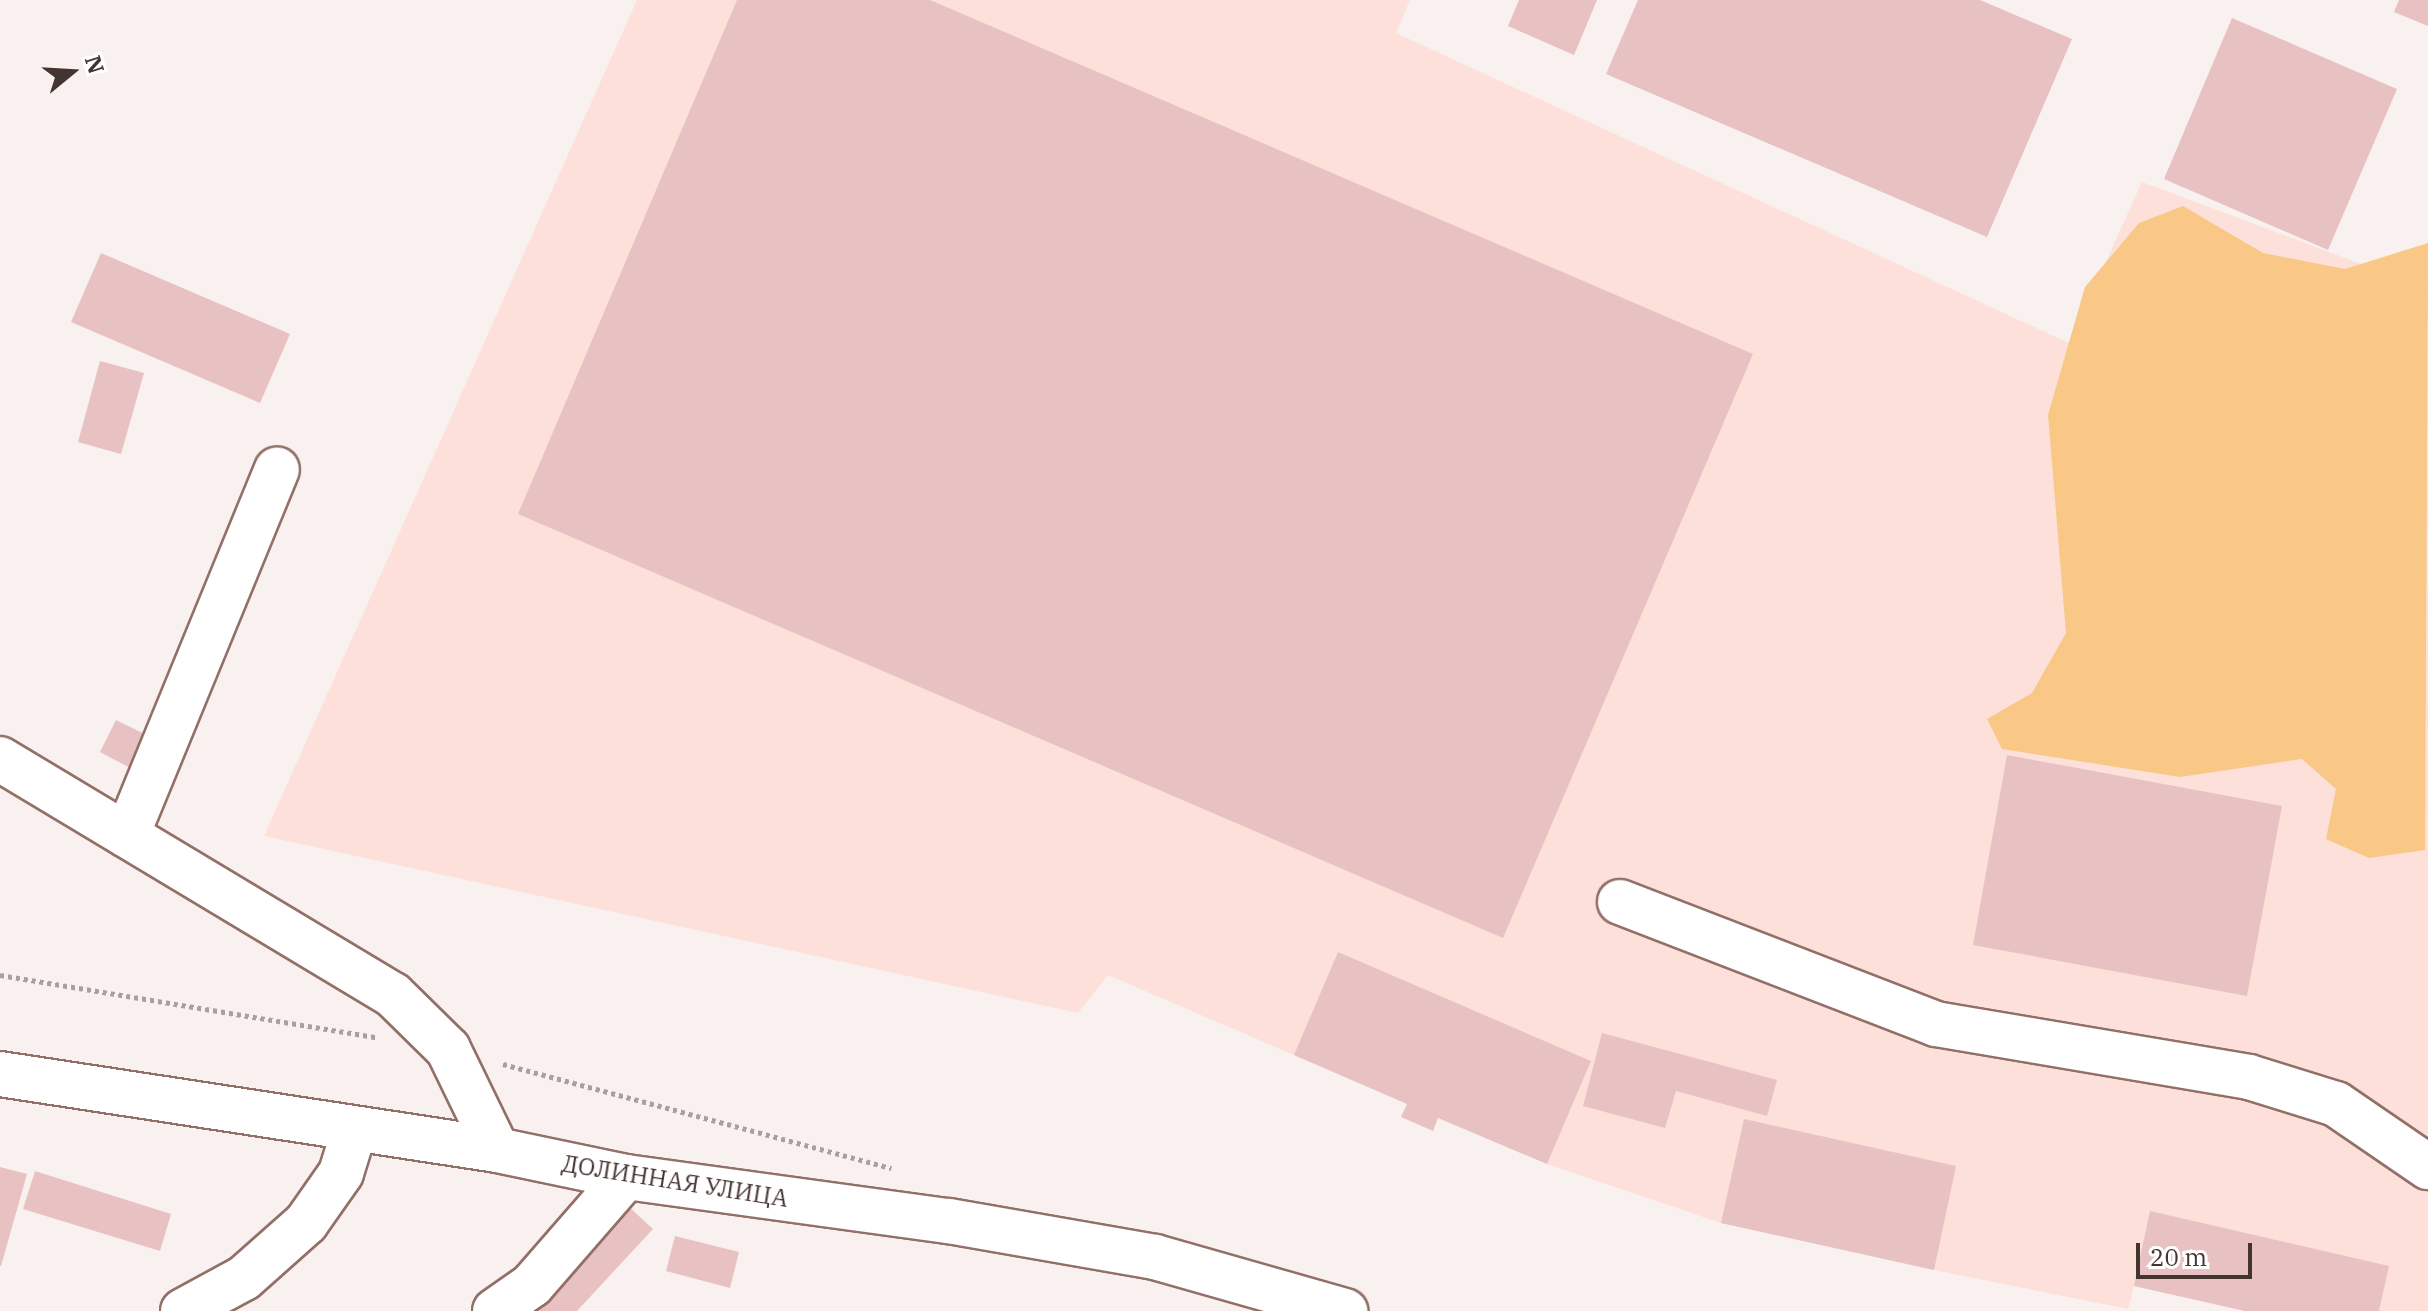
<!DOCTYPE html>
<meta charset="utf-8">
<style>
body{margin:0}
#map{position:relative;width:2428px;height:1311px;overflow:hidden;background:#f9f1ef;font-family:"IBM Plex Serif",serif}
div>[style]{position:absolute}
.built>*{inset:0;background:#fde0d9}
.green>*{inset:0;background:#f9c886}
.building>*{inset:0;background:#e8c1c3}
.path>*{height:5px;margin-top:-2.5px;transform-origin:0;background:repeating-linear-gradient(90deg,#aa9f9c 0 4px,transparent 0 8px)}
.roads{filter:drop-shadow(2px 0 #927068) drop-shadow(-2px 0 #927068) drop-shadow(0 2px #927068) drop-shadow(0 -2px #927068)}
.minor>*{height:44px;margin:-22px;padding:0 22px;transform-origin:22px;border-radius:22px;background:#fff}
span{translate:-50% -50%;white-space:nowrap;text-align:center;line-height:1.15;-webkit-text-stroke:6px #fff;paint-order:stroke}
.street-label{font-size:24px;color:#433430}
.north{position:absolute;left:32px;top:32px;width:80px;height:80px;-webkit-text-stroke:6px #fff;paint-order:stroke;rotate:72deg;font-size:22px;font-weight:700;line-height:32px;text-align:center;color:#433430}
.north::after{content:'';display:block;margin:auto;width:28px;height:36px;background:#433430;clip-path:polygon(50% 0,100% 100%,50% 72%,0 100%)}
.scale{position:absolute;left:2136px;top:1243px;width:116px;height:36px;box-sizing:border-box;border:4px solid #433430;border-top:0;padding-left:10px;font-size:24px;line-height:28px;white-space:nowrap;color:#433430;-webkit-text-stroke:6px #fff;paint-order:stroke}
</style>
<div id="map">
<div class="built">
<i style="clip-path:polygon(637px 0,1410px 0,1396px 33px,2069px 343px,2142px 182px,2428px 289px,2428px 1311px,2245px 1311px,2134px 1286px,2128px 1309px,1934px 1270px,1721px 1223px,1547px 1164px,1108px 975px,1078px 1013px,264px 836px)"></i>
</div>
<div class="green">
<i style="clip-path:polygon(2183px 206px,2263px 253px,2345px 269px,2428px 243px,2425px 850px,2369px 858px,2326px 839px,2336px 789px,2302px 759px,2180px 777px,2002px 749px,1987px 719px,2032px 693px,2066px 633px,2048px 415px,2085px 287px,2139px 223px)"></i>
</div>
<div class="building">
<i style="clip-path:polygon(737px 0,930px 0,1753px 354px,1503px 938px,518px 514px)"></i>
<i style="clip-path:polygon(1519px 0,1597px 0,1574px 55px,1508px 26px)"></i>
<i style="clip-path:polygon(1638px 0,1980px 0,2072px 39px,1987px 237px,1606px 74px)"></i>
<i style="clip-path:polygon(2399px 0,2428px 0,2428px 26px,2394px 12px)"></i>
<i style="clip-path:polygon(2232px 18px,2397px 89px,2328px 250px,2164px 179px)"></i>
<i style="clip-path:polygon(101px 253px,290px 334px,260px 403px,71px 322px)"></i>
<i style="clip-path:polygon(100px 361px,144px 373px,121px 454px,78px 442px)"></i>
<i style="clip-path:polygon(116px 720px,151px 737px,134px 770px,100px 752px)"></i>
<i style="clip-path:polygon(2007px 755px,2282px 806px,2247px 996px,1973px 945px)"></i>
<i style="clip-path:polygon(1338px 952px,1591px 1061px,1547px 1164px,1438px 1118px,1433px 1131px,1401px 1117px,1407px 1104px,1294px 1055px)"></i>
<i style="clip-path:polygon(1602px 1033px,1777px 1080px,1767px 1116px,1676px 1091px,1665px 1128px,1583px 1106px)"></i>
<i style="clip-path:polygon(1744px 1119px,1956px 1166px,1934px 1270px,1721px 1223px)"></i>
<i style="clip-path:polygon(0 1167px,27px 1174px,1px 1266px,0 1266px)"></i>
<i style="clip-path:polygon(35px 1171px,171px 1214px,160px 1251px,23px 1209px)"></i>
<i style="clip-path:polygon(627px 1205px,653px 1229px,577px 1311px,530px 1311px)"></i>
<i style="clip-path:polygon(2150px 1211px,2389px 1266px,2379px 1311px,2245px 1311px,2134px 1286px)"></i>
<i style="clip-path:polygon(675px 1236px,739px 1252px,730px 1288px,666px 1271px)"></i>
</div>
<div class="path">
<i style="left:0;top:975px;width:381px;rotate:9.4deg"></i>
<i style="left:503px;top:1064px;width:402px;rotate:15deg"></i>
</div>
<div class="roads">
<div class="minor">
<i style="left:0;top:759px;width:458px;rotate:31deg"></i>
<i style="left:393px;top:995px;width:77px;rotate:44.5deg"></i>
<i style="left:448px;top:1049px;width:112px;rotate:64.1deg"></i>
<i style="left:127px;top:835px;width:395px;rotate:-67.7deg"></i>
<i style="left:1620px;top:902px;width:339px;rotate:21.1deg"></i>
<i style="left:1936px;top:1024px;width:317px;rotate:9.6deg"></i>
<i style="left:2249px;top:1077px;width:91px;rotate:17.2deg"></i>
<i style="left:2336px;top:1104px;width:112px;rotate:34.4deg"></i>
<i style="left:0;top:1074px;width:503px;rotate:8.69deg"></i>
<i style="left:497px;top:1150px;width:132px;rotate:11.8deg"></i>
<i style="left:626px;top:1177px;width:326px;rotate:7.8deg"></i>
<i style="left:949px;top:1221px;width:209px;rotate:9.9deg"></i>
<i style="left:1155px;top:1257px;width:198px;rotate:15.9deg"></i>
<i style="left:183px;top:1311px;width:69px;rotate:-28.4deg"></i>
<i style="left:244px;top:1278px;width:83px;rotate:-41.6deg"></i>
<i style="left:306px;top:1223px;width:61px;rotate:-55deg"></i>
<i style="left:341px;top:1173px;width:44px;rotate:-72.8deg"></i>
<i style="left:495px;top:1311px;width:45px;rotate:-35.1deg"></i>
<i style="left:532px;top:1285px;width:143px;rotate:-49deg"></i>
</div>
</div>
<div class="street-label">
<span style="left:675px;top:1181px;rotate:9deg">ДОЛИННАЯ УЛИЦА</span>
</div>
<div class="north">N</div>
<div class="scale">20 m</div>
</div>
